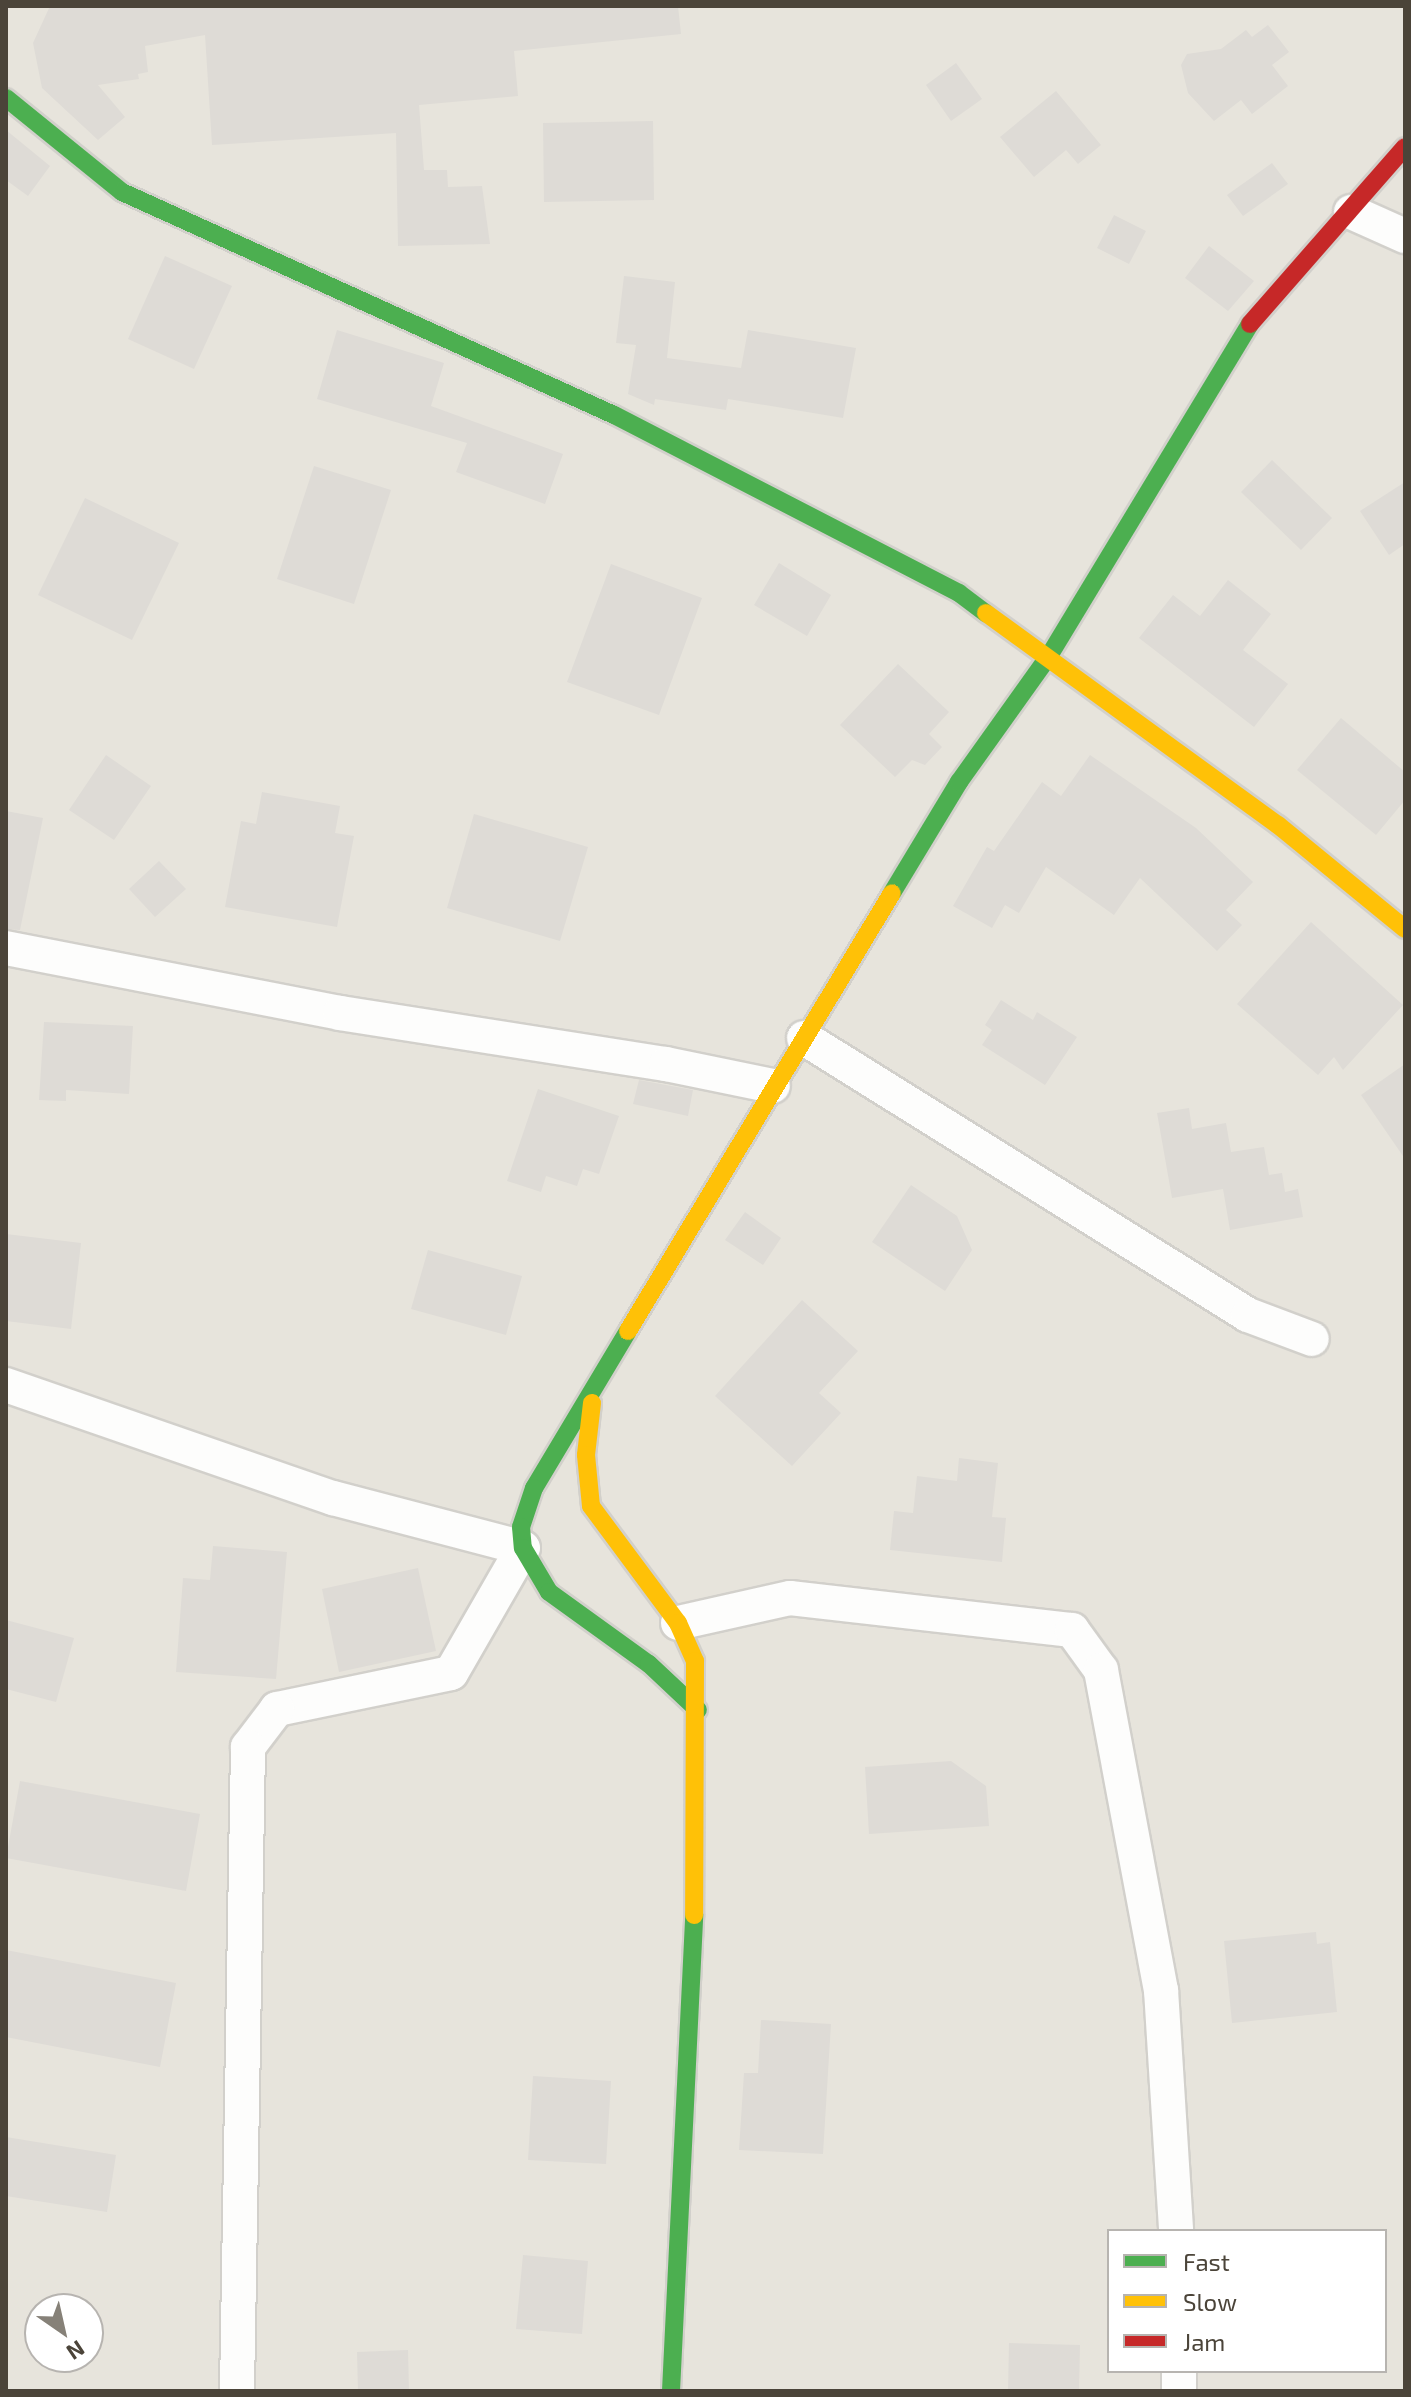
<!DOCTYPE html>
<style>
body{margin:0}
#map{position:relative;width:1411px;height:2397px;overflow:hidden;background:#f4f2ee;font-family:"Exo 2",sans-serif}
div>[style]{position:absolute}
.residential>*{inset:0;background:#e7e4dc}
.building>*{inset:0;background:#dedbd6}
.roads{filter:drop-shadow(2px 0 #d2d0cb) drop-shadow(-2px 0 #d2d0cb) drop-shadow(0 2px #d2d0cb) drop-shadow(0 -2px #d2d0cb)}
.street>*{height:34px;margin:-17px;padding:0 17px;transform-origin:17px;border-radius:17px;background:#fdfdfc}
.fast>*{height:18px;margin:-9px;padding:0 9px;transform-origin:9px;border-radius:9px;background:#4caf50}
.slow>*{height:18px;margin:-9px;padding:0 9px;transform-origin:9px;border-radius:9px;background:#ffc107}
.jam>*{height:18px;margin:-9px;padding:0 9px;transform-origin:9px;border-radius:9px;background:#c62828}
span{translate:-50% -50%;white-space:nowrap;text-align:center;line-height:1.15;-webkit-text-stroke:6px #fff;paint-order:stroke}
.frame{position:absolute;inset:0;border:8px solid #4b4439;pointer-events:none}
.legend{position:absolute;left:1107px;top:2229px;width:280px;height:144px;box-sizing:border-box;background:#fff;border:2px solid #b7b4b0;margin:0;padding:10px 14px;list-style:none;font-size:24px;color:#4b4439}
.legend li{display:flex;align-items:center;gap:16px;height:40px}
.legend b{width:40px;border:2px solid #b7b4b0}
.north{position:absolute;left:24px;top:2293px;width:80px;height:80px;box-sizing:border-box;background:#fff;border:2px solid #b7b4b0;border-radius:50%;rotate:146deg;font-size:22px;font-weight:700;line-height:32px;text-align:center;color:#4b4439}
.north::after{content:'';display:block;margin:auto;width:28px;height:36px;background:#868178;clip-path:polygon(50% 0,100% 100%,50% 72%,0 100%)}
</style>
<div id="map">
<div class="residential">
<i style="clip-path:polygon(evenodd,6px 6px,1405px 6px,1405px 2391px,6px 2391px,6px 6px,1109px 2231px,1385px 2231px,1385px 2371px,1109px 2371px,1109px 2231px,6px 6px,40px 2309px,88px 2309px,88px 2357px,40px 2357px,40px 2309px)"></i>
</div>
<div class="building">
<i style="clip-path:polygon(50px 6px,678px 6px,681px 34px,514px 51px,518px 96px,419px 105px,424px 170px,447px 170px,448px 187px,482px 186px,490px 244px,398px 246px,396px 133px,212px 145px,205px 35px,145px 46px,148px 72px,138px 74px,139px 79px,98px 85px,125px 117px,98px 140px,42px 88px,33px 43px)"></i>
<i style="clip-path:polygon(1268px 25px,1289px 52px,1272px 65px,1288px 86px,1252px 114px,1241px 100px,1214px 121px,1188px 93px,1181px 65px,1187px 54px,1221px 49px,1246px 30px,1252px 37px)"></i>
<i style="clip-path:polygon(956px 63px,982px 99px,951px 121px,926px 85px)"></i>
<i style="clip-path:polygon(1056px 91px,1101px 145px,1078px 164px,1066px 150px,1034px 177px,1000px 137px)"></i>
<i style="clip-path:polygon(653px 121px,654px 200px,544px 202px,543px 123px)"></i>
<i style="clip-path:polygon(6px 130px,50px 166px,28px 196px,6px 180px)"></i>
<i style="clip-path:polygon(1272px 163px,1288px 184px,1243px 216px,1227px 195px)"></i>
<i style="clip-path:polygon(1114px 215px,1146px 231px,1129px 264px,1097px 248px)"></i>
<i style="clip-path:polygon(1209px 246px,1254px 281px,1228px 311px,1185px 278px)"></i>
<i style="clip-path:polygon(165px 256px,232px 286px,194px 369px,128px 339px)"></i>
<i style="clip-path:polygon(624px 276px,675px 282px,667px 358px,741px 368px,748px 330px,856px 348px,843px 418px,728px 399px,726px 410px,655px 399px,654px 405px,628px 394px,636px 345px,616px 343px)"></i>
<i style="clip-path:polygon(337px 330px,444px 363px,431px 406px,563px 454px,545px 504px,456px 472px,467px 443px,317px 399px)"></i>
<i style="clip-path:polygon(1272px 460px,1332px 518px,1301px 550px,1241px 492px)"></i>
<i style="clip-path:polygon(314px 466px,391px 490px,354px 604px,277px 579px)"></i>
<i style="clip-path:polygon(1405px 482px,1405px 544px,1389px 555px,1360px 511px)"></i>
<i style="clip-path:polygon(85px 498px,179px 543px,132px 640px,38px 595px)"></i>
<i style="clip-path:polygon(779px 563px,831px 595px,807px 636px,754px 605px)"></i>
<i style="clip-path:polygon(611px 564px,702px 598px,659px 715px,567px 682px)"></i>
<i style="clip-path:polygon(1228px 580px,1271px 614px,1243px 650px,1288px 684px,1254px 727px,1139px 638px,1173px 595px,1200px 616px)"></i>
<i style="clip-path:polygon(898px 664px,949px 712px,929px 734px,942px 747px,925px 765px,912px 760px,895px 777px,840px 725px)"></i>
<i style="clip-path:polygon(1341px 718px,1405px 772px,1405px 800px,1376px 835px,1297px 770px)"></i>
<i style="clip-path:polygon(106px 755px,151px 786px,114px 840px,69px 810px)"></i>
<i style="clip-path:polygon(1090px 755px,1196px 828px,1253px 882px,1226px 910px,1242px 925px,1217px 951px,1140px 878px,1114px 915px,1046px 867px,1019px 913px,1005px 905px,992px 928px,953px 906px,987px 847px,994px 851px,1042px 782px,1061px 796px)"></i>
<i style="clip-path:polygon(262px 792px,340px 806px,335px 833px,354px 836px,337px 927px,225px 907px,241px 821px,256px 824px)"></i>
<i style="clip-path:polygon(6px 811px,43px 818px,20px 930px,6px 929px)"></i>
<i style="clip-path:polygon(474px 814px,588px 847px,560px 941px,447px 908px)"></i>
<i style="clip-path:polygon(159px 861px,186px 889px,155px 917px,129px 889px)"></i>
<i style="clip-path:polygon(1311px 922px,1403px 1005px,1343px 1070px,1334px 1057px,1318px 1075px,1237px 1004px)"></i>
<i style="clip-path:polygon(1001px 1000px,1033px 1020px,1037px 1012px,1077px 1037px,1045px 1085px,982px 1045px,992px 1030px,985px 1025px)"></i>
<i style="clip-path:polygon(44px 1022px,133px 1026px,129px 1094px,66px 1090px,66px 1101px,39px 1100px)"></i>
<i style="clip-path:polygon(1405px 1064px,1405px 1159px,1361px 1095px)"></i>
<i style="clip-path:polygon(639px 1080px,693px 1090px,688px 1116px,633px 1104px)"></i>
<i style="clip-path:polygon(538px 1089px,619px 1116px,599px 1174px,583px 1169px,577px 1186px,546px 1176px,541px 1192px,507px 1181px)"></i>
<i style="clip-path:polygon(1189px 1108px,1192px 1129px,1226px 1123px,1231px 1152px,1264px 1147px,1269px 1175px,1282px 1173px,1285px 1192px,1298px 1189px,1303px 1217px,1230px 1230px,1223px 1189px,1172px 1198px,1157px 1113px)"></i>
<i style="clip-path:polygon(911px 1185px,957px 1216px,972px 1250px,945px 1291px,872px 1242px)"></i>
<i style="clip-path:polygon(745px 1212px,781px 1238px,763px 1265px,725px 1240px)"></i>
<i style="clip-path:polygon(6px 1234px,81px 1243px,71px 1329px,6px 1321px)"></i>
<i style="clip-path:polygon(428px 1250px,522px 1276px,506px 1335px,411px 1309px)"></i>
<i style="clip-path:polygon(802px 1300px,858px 1351px,819px 1393px,841px 1413px,792px 1466px,715px 1396px)"></i>
<i style="clip-path:polygon(959px 1458px,998px 1463px,992px 1517px,1006px 1518px,1002px 1562px,890px 1550px,894px 1511px,913px 1513px,917px 1476px,957px 1481px)"></i>
<i style="clip-path:polygon(213px 1546px,287px 1552px,276px 1679px,176px 1672px,183px 1578px,210px 1580px)"></i>
<i style="clip-path:polygon(418px 1568px,436px 1651px,339px 1672px,322px 1589px)"></i>
<i style="clip-path:polygon(6px 1620px,74px 1638px,56px 1702px,6px 1689px)"></i>
<i style="clip-path:polygon(951px 1761px,986px 1786px,989px 1826px,869px 1834px,865px 1767px)"></i>
<i style="clip-path:polygon(20px 1781px,200px 1814px,186px 1891px,6px 1858px)"></i>
<i style="clip-path:polygon(1316px 1932px,1317px 1944px,1330px 1942px,1337px 2012px,1232px 2023px,1224px 1941px)"></i>
<i style="clip-path:polygon(6px 1950px,176px 1983px,160px 2067px,6px 2037px)"></i>
<i style="clip-path:polygon(761px 2020px,831px 2024px,823px 2154px,739px 2150px,744px 2073px,758px 2073px)"></i>
<i style="clip-path:polygon(533px 2076px,611px 2081px,606px 2164px,528px 2160px)"></i>
<i style="clip-path:polygon(6px 2137px,116px 2155px,107px 2212px,6px 2196px)"></i>
<i style="clip-path:polygon(523px 2255px,588px 2261px,582px 2334px,516px 2329px)"></i>
<i style="clip-path:polygon(1009px 2343px,1080px 2345px,1079px 2391px,1008px 2391px)"></i>
<i style="clip-path:polygon(408px 2350px,409px 2391px,358px 2391px,357px 2352px)"></i>
</div>
<div class="roads">
<div class="street">
<i style="left:1351px;top:212px;width:59px;rotate:24deg"></i>
<i style="left:6px;top:948px;width:340px;rotate:11deg"></i>
<i style="left:340px;top:1013px;width:330px;rotate:8.9deg"></i>
<i style="left:666px;top:1064px;width:109px;rotate:11.6deg"></i>
<i style="left:804px;top:1038px;width:523px;rotate:31.96deg"></i>
<i style="left:1248px;top:1315px;width:68px;rotate:20.6deg"></i>
<i style="left:6px;top:1385px;width:346px;rotate:19.1deg"></i>
<i style="left:333px;top:1498px;width:196px;rotate:14.7deg"></i>
<i style="left:523px;top:1548px;width:144px;rotate:119.9deg"></i>
<i style="left:451px;top:1673px;width:178px;rotate:168.3deg"></i>
<i style="left:277px;top:1709px;width:48px;rotate:127.3deg"></i>
<i style="left:248px;top:1747px;width:644px;rotate:90.98deg"></i>
<i style="left:678px;top:1623px;width:115px;rotate:-12.6deg"></i>
<i style="left:790px;top:1598px;width:284px;rotate:6.5deg"></i>
<i style="left:1072px;top:1630px;width:49px;rotate:54.1deg"></i>
<i style="left:1101px;top:1670px;width:326px;rotate:79.4deg"></i>
<i style="left:1161px;top:1990px;width:241px;rotate:86.4deg"></i>
<i style="left:1179px;top:2371px;width:20px;rotate:90deg"></i>
</div>
<div class="fast">
<i style="left:6px;top:98px;width:149px;rotate:39deg"></i>
<i style="left:122px;top:192px;width:540px;rotate:24.38deg"></i>
<i style="left:614px;top:415px;width:388px;rotate:27.3deg"></i>
<i style="left:959px;top:593px;width:34px;rotate:37deg"></i>
<i style="left:892px;top:893px;width:130px;rotate:-58.9deg"></i>
<i style="left:959px;top:782px;width:155px;rotate:-54.5deg"></i>
<i style="left:1049px;top:656px;width:388px;rotate:-58.8deg"></i>
<i style="left:628px;top:1331px;width:183px;rotate:120.9deg"></i>
<i style="left:534px;top:1488px;width:41px;rotate:108.4deg"></i>
<i style="left:521px;top:1527px;width:21px;rotate:85deg"></i>
<i style="left:523px;top:1548px;width:51px;rotate:59.4deg"></i>
<i style="left:549px;top:1592px;width:123px;rotate:35.8deg"></i>
<i style="left:649px;top:1664px;width:67px;rotate:43.2deg"></i>
<i style="left:671px;top:2391px;width:477px;rotate:-87.2deg"></i>
</div>
<div class="slow">
<i style="left:986px;top:613px;width:361px;rotate:36deg"></i>
<i style="left:1278px;top:825px;width:164px;rotate:39.3deg"></i>
<i style="left:628px;top:1331px;width:511px;rotate:-58.92deg"></i>
<i style="left:592px;top:1403px;width:52px;rotate:96.6deg"></i>
<i style="left:586px;top:1455px;width:51px;rotate:84.4deg"></i>
<i style="left:591px;top:1506px;width:146px;rotate:53.4deg"></i>
<i style="left:678px;top:1623px;width:42px;rotate:65.9deg"></i>
<i style="left:695px;top:1661px;width:254px;rotate:90.2deg"></i>
</div>
<div class="jam">
<i style="left:1250px;top:324px;width:235px;rotate:-48.8deg"></i>
</div>
</div>
<div class="frame"></div>
<ul class="legend">
<li><b style="height:10px;background:#4caf50"></b>Fast</li>
<li><b style="height:10px;background:#ffc107"></b>Slow</li>
<li><b style="height:10px;background:#c62828"></b>Jam</li>
</ul>
<div class="north">N</div>
</div>
